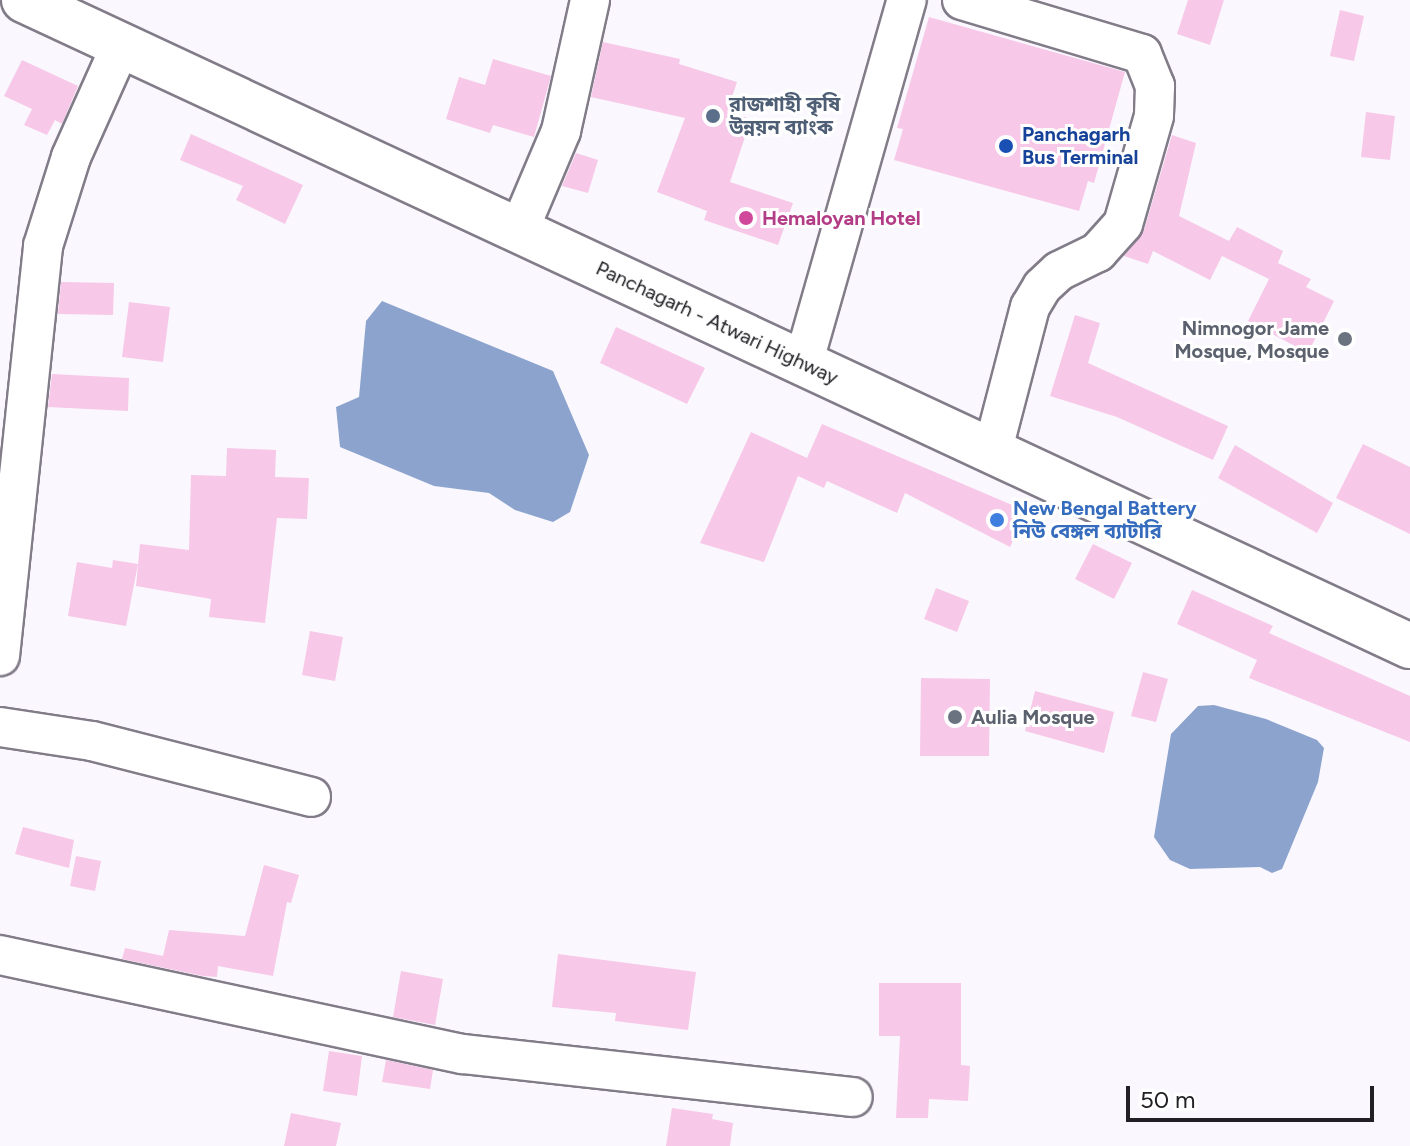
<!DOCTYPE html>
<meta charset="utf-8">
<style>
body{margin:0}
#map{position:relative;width:1410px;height:1146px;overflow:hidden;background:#faf8fe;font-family:Figtree,"Noto Sans Bengali",sans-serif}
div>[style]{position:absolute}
.water>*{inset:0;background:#8ca4cd}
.building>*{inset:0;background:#f7c8e8}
.roads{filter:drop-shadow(2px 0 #827c89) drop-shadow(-2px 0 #827c89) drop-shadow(0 2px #827c89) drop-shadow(0 -2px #827c89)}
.minor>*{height:38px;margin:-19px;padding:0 19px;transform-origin:19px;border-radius:19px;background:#fff}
.major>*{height:44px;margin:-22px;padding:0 22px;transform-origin:22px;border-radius:22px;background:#fff}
.dots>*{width:22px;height:22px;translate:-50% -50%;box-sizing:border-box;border:4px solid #fff;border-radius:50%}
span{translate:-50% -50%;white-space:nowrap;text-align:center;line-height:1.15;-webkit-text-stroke:6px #fff;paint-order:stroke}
.service-label{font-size:20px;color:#4e5e75;font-weight:700}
.left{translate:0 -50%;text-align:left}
.transit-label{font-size:20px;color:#164399;font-weight:700}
.hotel-label{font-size:20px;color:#b23c85;font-weight:700}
.street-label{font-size:20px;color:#222025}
.worship-label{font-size:20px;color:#5b616d;font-weight:700}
.right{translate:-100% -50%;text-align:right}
.shop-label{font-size:20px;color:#366cbe;font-weight:700}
.scale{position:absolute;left:1126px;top:1086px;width:248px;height:36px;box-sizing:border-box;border:4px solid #222025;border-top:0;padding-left:10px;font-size:24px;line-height:28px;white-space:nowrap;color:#222025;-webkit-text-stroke:6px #fff;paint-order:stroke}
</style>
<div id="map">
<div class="water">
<i style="clip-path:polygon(382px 301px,553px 371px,589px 455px,570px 512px,553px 522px,515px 510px,489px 493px,434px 486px,340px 447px,336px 407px,359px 397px,366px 321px)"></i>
<i style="clip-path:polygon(1214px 705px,1266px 719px,1317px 740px,1324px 748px,1318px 782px,1282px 869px,1272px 873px,1260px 867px,1190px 869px,1170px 860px,1154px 837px,1171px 734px,1198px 706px)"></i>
</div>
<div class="building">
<i style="clip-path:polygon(1188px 0,1224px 0,1210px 45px,1177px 34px)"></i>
<i style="clip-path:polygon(1340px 10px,1364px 16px,1354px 61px,1330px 56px)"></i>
<i style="clip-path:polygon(929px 17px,1125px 72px,1094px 183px,1088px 181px,1079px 211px,894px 160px,903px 129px,897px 128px)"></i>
<i style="clip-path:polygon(603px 42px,680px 59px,679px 64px,737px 82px,727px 112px,751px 119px,730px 182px,793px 203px,778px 245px,704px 220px,707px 211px,657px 192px,685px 118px,591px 97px)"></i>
<i style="clip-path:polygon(493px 59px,551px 76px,534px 137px,493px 125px,490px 133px,446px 119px,459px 77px,485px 85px)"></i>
<i style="clip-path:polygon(22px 60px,78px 86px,62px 124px,55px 120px,47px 135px,24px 125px,32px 109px,4px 96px)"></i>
<i style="clip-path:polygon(1366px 112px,1395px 116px,1390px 160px,1361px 157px)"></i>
<i style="clip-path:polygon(191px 134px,303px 185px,285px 224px,236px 200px,243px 186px,180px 160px)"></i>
<i style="clip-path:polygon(1172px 135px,1196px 143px,1179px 216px,1229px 241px,1237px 227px,1283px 251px,1278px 263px,1311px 279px,1306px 287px,1334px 301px,1308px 353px,1248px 321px,1269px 279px,1222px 256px,1210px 280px,1153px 251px,1148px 264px,1124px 256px,1144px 230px)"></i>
<i style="clip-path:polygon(576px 153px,598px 160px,588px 193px,562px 186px)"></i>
<i style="clip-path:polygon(61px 282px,114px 283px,113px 315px,58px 314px)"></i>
<i style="clip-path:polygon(129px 302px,170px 307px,163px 362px,122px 357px)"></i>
<i style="clip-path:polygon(1075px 315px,1100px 323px,1088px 363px,1228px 426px,1213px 460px,1117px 417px,1050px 396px)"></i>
<i style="clip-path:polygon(616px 327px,705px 368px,687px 404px,600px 363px)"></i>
<i style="clip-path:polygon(52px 374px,129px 378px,128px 411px,48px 407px)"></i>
<i style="clip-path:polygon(822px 424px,1026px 511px,1010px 547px,905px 493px,897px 513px,827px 481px,824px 488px,798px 476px,764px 562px,700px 543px,751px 432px,807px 458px)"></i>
<i style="clip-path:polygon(1363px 444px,1410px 467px,1410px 534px,1336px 498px)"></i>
<i style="clip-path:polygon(1235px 445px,1333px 503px,1317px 533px,1218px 478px)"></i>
<i style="clip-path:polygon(227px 448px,276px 450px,275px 477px,309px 478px,307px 519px,277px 518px,265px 623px,209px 617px,211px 599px,136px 586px,140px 544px,189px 550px,191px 475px,226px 476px)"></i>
<i style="clip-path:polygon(1093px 544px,1132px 563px,1114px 599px,1075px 579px)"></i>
<i style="clip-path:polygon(113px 560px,138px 564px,126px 626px,68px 616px,77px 562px,112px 568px)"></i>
<i style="clip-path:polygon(936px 588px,969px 601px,957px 632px,924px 619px)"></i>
<i style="clip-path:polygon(1192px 590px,1273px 626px,1269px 633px,1410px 696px,1410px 742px,1249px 678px,1257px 660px,1177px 624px)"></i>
<i style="clip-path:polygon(310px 631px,343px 637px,335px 681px,302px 675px)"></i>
<i style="clip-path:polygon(1143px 672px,1168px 679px,1156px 722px,1131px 716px)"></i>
<i style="clip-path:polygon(921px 678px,990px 679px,989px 756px,920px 756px)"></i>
<i style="clip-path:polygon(1035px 691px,1114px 712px,1104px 753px,1025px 731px)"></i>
<i style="clip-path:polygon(23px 827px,74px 840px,69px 868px,15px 854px)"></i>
<i style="clip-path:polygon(76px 856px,101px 861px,95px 891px,70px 886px)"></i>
<i style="clip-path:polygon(264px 865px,299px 875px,291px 903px,287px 902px,273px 976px,218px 966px,217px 977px,203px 976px,122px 959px,125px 948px,163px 956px,169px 930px,245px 936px)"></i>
<i style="clip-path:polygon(558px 954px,696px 972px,688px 1030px,615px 1021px,616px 1013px,552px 1007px)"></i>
<i style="clip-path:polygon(401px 971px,443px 979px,435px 1025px,393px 1017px)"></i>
<i style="clip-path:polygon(879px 983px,961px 983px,961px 1065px,970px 1066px,968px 1101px,929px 1099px,928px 1118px,896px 1118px,900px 1036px,879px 1036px)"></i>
<i style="clip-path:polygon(329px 1051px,362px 1056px,357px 1096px,323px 1091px)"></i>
<i style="clip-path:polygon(386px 1060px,433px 1070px,430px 1089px,382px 1082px)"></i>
<i style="clip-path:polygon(672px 1108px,713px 1114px,712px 1119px,733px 1123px,730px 1146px,666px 1146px)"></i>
<i style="clip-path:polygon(291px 1113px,341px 1123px,336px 1146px,284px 1146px)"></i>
</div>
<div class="roads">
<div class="minor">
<i style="left:962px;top:0;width:188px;rotate:16.7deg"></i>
<i style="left:1142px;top:54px;width:35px;rotate:68deg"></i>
<i style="left:1155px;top:86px;width:30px;rotate:92deg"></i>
<i style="left:1154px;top:116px;width:112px;rotate:106deg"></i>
<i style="left:1123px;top:224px;width:38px;rotate:132deg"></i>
<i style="left:1098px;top:252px;width:43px;rotate:154deg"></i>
<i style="left:1059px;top:271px;width:23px;rotate:137deg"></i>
<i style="left:1042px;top:287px;width:23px;rotate:121deg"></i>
<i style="left:1030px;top:307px;width:151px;rotate:104.6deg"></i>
<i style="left:519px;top:230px;width:108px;rotate:-67deg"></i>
<i style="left:561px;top:131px;width:134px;rotate:-77.5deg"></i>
<i style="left:803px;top:364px;width:379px;rotate:-74.1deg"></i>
<i style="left:0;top:656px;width:412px;rotate:-84deg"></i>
<i style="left:43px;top:246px;width:93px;rotate:-72.5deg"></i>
<i style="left:71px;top:157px;width:123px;rotate:-65.9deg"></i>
<i style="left:0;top:727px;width:93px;rotate:8.7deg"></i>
<i style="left:92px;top:741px;width:226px;rotate:14.3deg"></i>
<i style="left:0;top:955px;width:473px;rotate:12.1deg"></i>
<i style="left:463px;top:1054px;width:392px;rotate:6.3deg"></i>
</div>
<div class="major">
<i style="left:24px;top:0;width:1529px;rotate:24.99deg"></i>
</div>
</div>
<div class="dots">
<i style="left:713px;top:116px;background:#5c6f8a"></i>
<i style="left:1006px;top:146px;background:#1a4fb4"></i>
<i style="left:746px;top:218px;background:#d1479c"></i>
<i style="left:1345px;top:339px;background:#6b7280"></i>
<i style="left:997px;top:520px;background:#3f7fe0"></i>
<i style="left:955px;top:717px;background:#6b7280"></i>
</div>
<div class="service-label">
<span class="left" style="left:729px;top:116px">রাজশাহী কৃষি<br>উন্নয়ন ব্যাংক</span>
</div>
<div class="transit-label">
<span class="left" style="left:1022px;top:146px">Panchagarh<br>Bus Terminal</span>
</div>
<div class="hotel-label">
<span class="left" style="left:762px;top:218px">Hemaloyan Hotel</span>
</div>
<div class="street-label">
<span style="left:717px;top:323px;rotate:25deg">Panchagarh - Atwari Highway</span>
</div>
<div class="worship-label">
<span class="right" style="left:1329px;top:340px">Nimnogor Jame<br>Mosque, Mosque</span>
<span class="left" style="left:971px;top:717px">Aulia Mosque</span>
</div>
<div class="shop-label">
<span class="left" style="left:1013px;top:520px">New Bengal Battery<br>নিউ বেঙ্গল ব্যাটারি</span>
</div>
<div class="scale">50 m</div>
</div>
